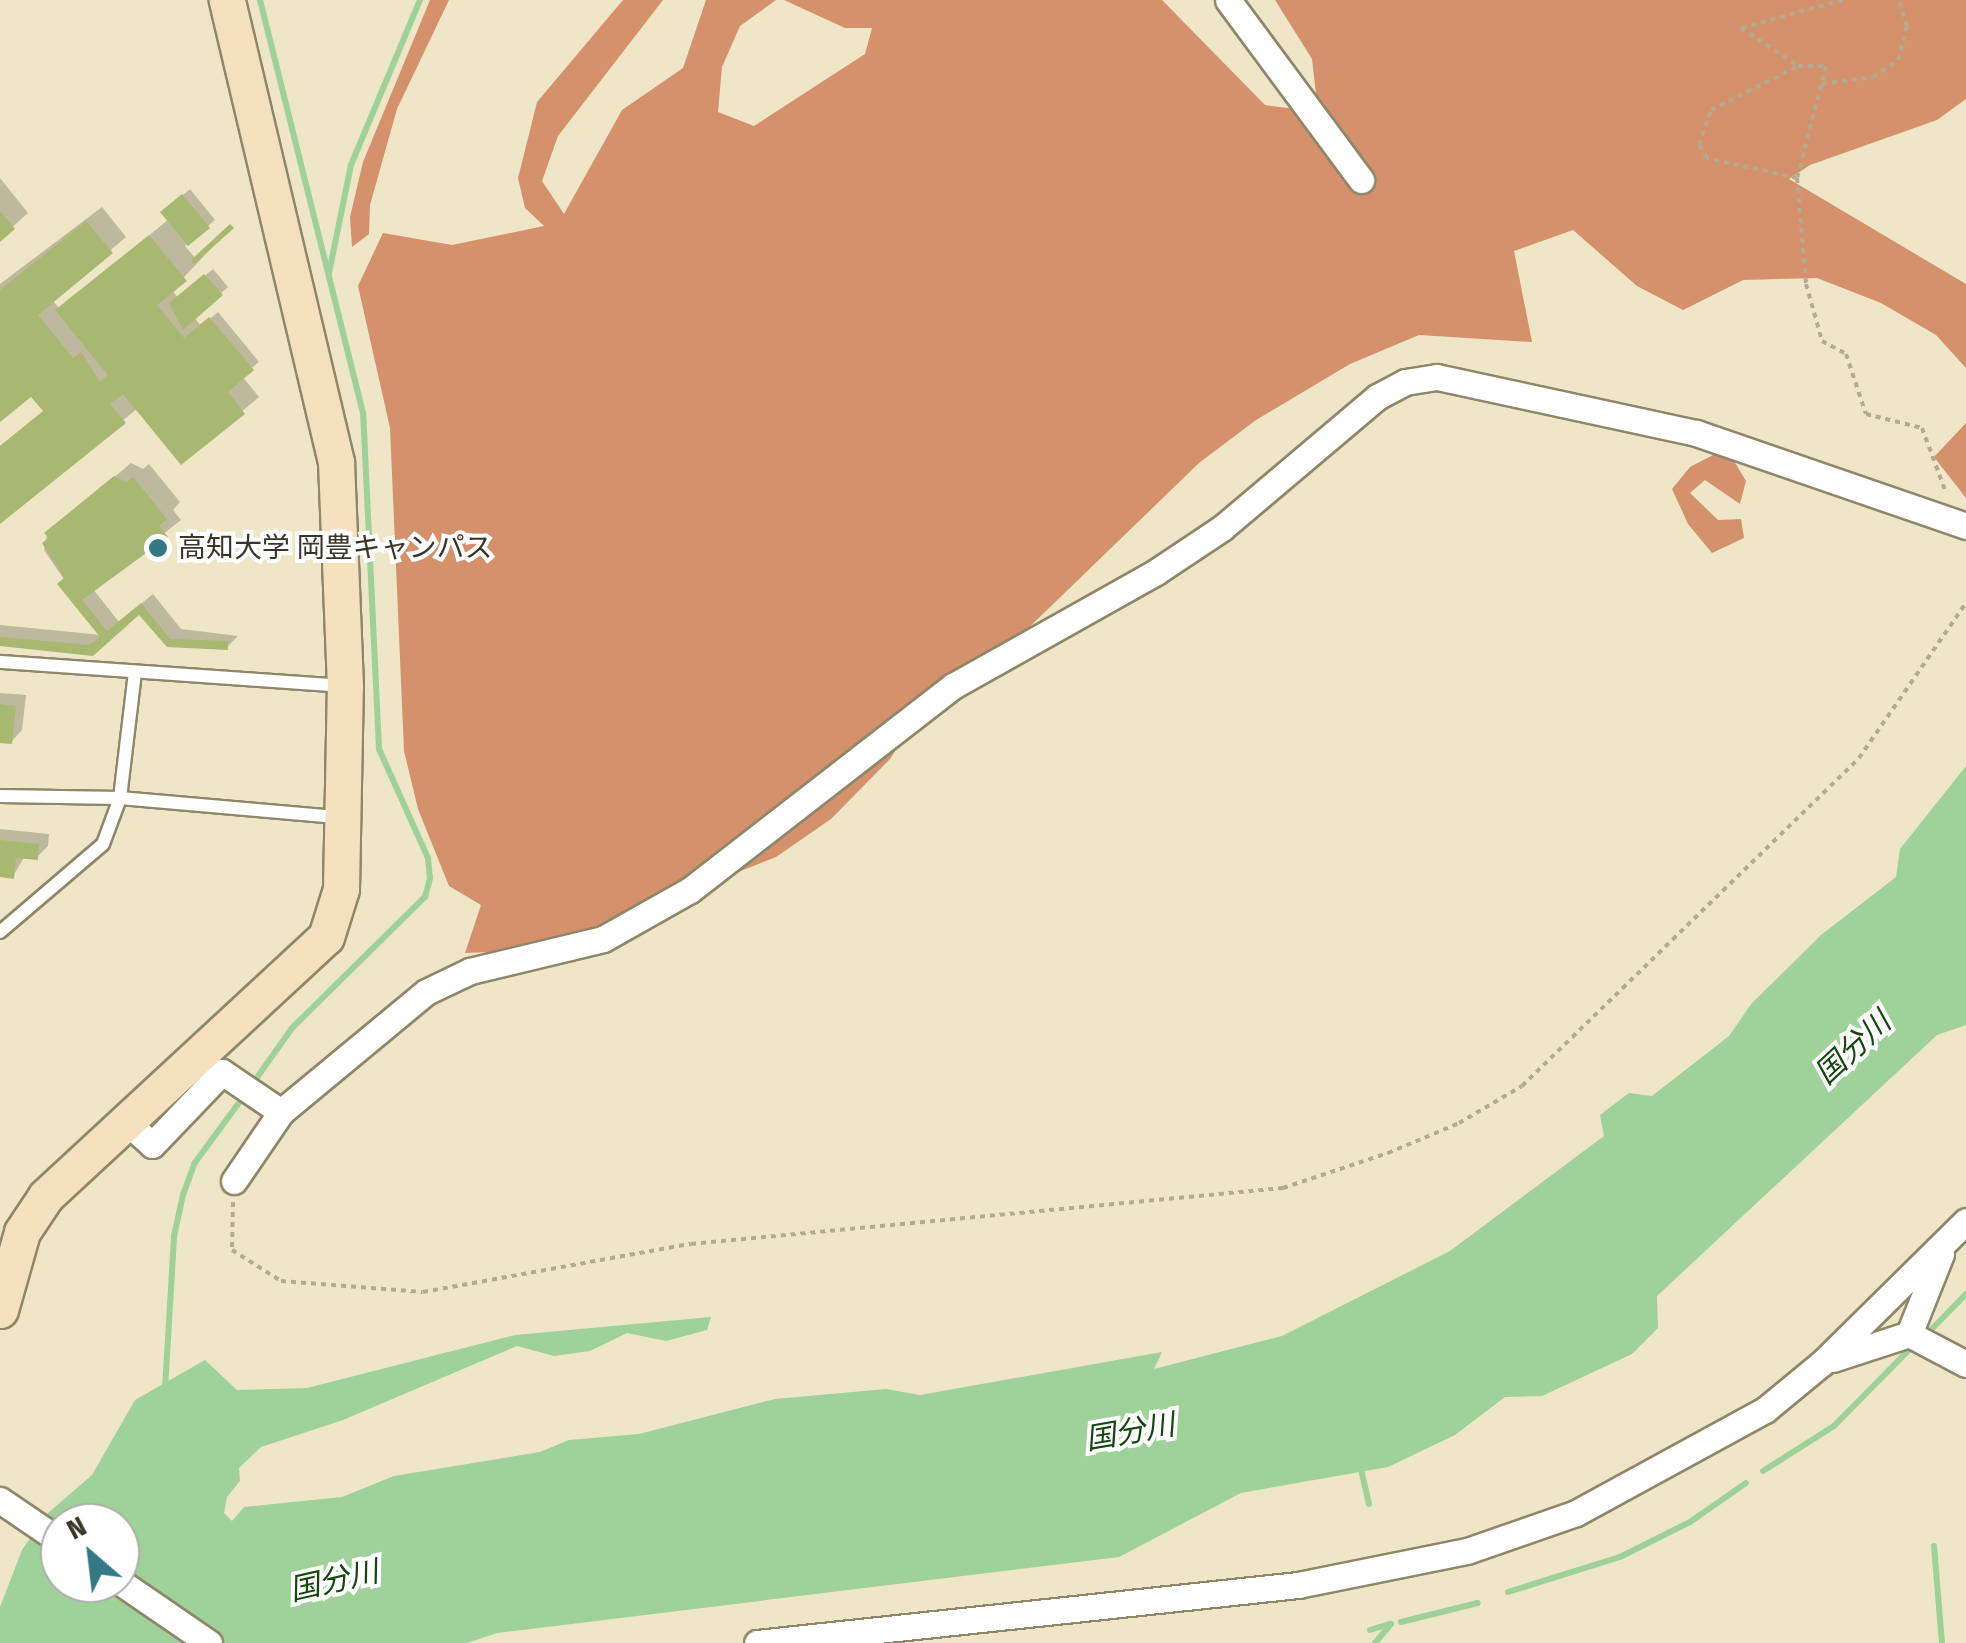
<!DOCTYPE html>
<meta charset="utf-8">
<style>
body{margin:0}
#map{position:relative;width:1966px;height:1643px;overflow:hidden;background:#eee6c6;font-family:"Fira Sans Condensed","Noto Sans JP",sans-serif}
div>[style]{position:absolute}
.forest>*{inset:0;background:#d5916c}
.water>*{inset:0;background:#9ed298}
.shadow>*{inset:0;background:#0003}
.stream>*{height:6px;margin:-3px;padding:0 3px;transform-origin:3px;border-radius:3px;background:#9ed298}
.building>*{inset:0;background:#a8b870}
.path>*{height:4px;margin-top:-2px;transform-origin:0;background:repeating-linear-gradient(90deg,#b2ab92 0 5px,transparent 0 10px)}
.roads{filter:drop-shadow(2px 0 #8e876a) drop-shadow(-2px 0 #8e876a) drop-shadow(0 2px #8e876a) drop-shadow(0 -2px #8e876a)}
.lane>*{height:12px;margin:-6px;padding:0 6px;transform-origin:6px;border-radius:6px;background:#fff}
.street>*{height:25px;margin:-12.5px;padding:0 12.5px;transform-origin:12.5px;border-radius:12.5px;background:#fff}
.secondary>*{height:35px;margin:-17.5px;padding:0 17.5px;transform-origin:17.5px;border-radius:17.5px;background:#f6e1bf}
.dots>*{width:28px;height:28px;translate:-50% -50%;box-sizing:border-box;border:5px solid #fff;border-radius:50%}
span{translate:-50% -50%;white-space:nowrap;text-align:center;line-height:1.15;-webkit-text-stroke:8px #fff;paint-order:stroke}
.poi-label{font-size:28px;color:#383529}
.left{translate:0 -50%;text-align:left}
.water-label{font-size:30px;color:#13470f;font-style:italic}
.north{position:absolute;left:40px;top:1503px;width:100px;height:100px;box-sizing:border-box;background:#fff;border:2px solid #afaea9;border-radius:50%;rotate:332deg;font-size:28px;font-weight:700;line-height:40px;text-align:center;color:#383529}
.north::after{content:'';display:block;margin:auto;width:35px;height:45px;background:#337985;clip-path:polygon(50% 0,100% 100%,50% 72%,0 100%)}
</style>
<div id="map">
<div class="forest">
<i style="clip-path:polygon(430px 0,449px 0,397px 109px,370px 205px,369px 234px,352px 247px,350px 217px,363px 162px)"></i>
<i style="clip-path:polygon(623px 0,663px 0,558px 136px,542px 181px,564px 214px,622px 110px,683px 68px,706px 0,776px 0,740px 26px,722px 67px,718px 112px,754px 126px,865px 54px,872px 28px,845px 28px,784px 0,1162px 0,1265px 105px,1318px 112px,1312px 59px,1275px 0,1966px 0,1966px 99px,1937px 120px,1810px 165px,1789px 179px,1966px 284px,1966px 368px,1936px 335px,1881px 303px,1817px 278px,1743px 280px,1683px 310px,1637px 286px,1573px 230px,1514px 251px,1532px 342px,1419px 335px,1350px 364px,1256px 420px,1199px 463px,1013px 643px,915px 720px,890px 759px,831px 819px,776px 857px,543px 950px,465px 953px,481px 905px,449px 886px,418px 809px,404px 751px,390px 428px,358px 286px,383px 233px,452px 245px,544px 226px,525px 208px,518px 178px,537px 102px)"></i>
<i style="clip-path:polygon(1966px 423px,1966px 498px,1934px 457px)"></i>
<i style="clip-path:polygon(1717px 453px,1734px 461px,1746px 481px,1740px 504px,1705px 480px,1690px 493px,1718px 520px,1741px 519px,1744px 538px,1712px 553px,1688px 524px,1672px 489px,1690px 467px)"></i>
</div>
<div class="water">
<i style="clip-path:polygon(evenodd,1966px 766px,1966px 1025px,1937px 1035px,1657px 1296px,1658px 1328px,1632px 1354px,1542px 1396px,1505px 1397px,1455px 1435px,1388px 1467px,1241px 1493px,1119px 1557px,497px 1633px,467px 1643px,0 1643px,0 1607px,22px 1550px,48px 1513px,92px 1475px,135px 1400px,205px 1360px,237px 1390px,307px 1388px,515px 1335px,711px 1317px,707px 1330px,666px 1341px,627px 1333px,590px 1351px,554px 1356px,517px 1346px,343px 1420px,261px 1447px,239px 1468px,240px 1481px,227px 1497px,224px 1513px,232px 1521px,244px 1507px,342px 1497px,394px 1476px,540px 1452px,569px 1440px,639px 1434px,775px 1399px,886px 1389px,920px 1395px,1162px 1352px,1154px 1369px,1282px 1336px,1450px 1251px,1604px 1136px,1600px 1115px,1629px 1093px,1652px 1096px,1729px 1036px,1752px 1003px,1821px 935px,1896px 877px,1900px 849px,1966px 766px,60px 1523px,120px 1523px,120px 1583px,60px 1583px,60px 1523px)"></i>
</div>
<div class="shadow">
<i style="clip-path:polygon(0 178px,28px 213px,0 238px)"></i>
<i style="clip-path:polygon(190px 189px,215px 220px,185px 246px,196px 259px,234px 224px,172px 290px,178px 298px,213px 269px,228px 287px,194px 317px,201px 326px,218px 312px,259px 362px,242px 376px,259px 397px,182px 462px,138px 408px,0 521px,0 446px,45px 410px,32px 393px,0 419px,0 284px,102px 207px,126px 237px,52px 300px,60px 309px,169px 219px,170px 206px)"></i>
<i style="clip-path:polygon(131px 463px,143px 469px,149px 464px,180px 502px,173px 510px,181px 520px,93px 589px,119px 622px,153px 594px,181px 629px,238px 636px,227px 647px,168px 645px,139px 611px,92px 653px,0 643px,0 625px,102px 635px,44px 550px,47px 534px)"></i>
<i style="clip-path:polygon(0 693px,26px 695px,22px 730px,11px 742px,0 740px)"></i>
<i style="clip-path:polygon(0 829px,49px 834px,48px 846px,37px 857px,25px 856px,13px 876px,0 876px)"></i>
</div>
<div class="stream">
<i style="left:329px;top:273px;width:110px;rotate:-78.5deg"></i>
<i style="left:351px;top:165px;width:179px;rotate:-67.3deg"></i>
<i style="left:251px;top:1086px;width:71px;rotate:-54.7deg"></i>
<i style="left:292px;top:1028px;width:187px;rotate:-44.6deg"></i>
<i style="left:425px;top:897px;width:20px;rotate:-75deg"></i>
<i style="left:430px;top:878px;width:20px;rotate:-96deg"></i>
<i style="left:428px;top:858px;width:120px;rotate:-114.2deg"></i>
<i style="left:379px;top:749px;width:336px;rotate:-92.7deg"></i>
<i style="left:363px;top:413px;width:426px;rotate:-104deg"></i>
<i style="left:1925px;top:1336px;width:59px;rotate:-45.7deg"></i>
<i style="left:165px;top:1389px;width:153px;rotate:-86.6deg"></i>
<i style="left:174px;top:1236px;width:42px;rotate:-77.6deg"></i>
<i style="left:183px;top:1195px;width:33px;rotate:-70deg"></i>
<i style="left:194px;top:1164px;width:84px;rotate:-53.7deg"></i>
<i style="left:1360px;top:1465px;width:40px;rotate:77deg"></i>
<i style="left:1763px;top:1471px;width:84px;rotate:-32.4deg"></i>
<i style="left:1834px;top:1426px;width:111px;rotate:-45.4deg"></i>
<i style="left:1934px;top:1546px;width:97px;rotate:85.3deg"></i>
<i style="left:1508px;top:1592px;width:117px;rotate:-17.4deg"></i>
<i style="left:1620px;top:1557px;width:78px;rotate:-26.6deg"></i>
<i style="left:1690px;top:1522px;width:68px;rotate:-34.9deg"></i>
<i style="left:1401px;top:1622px;width:79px;rotate:-13.9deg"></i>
<i style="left:1370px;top:1630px;width:21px;rotate:-17deg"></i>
<i style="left:1375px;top:1643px;width:25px;rotate:-50deg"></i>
</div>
<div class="building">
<i style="clip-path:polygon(182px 194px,210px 228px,188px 246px,160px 212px)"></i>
<i style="clip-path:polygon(0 211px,15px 229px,0 242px)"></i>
<i style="clip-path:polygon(86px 221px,113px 253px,38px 315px,73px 358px,81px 352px,100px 382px,108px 375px,55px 310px,149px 235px,187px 281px,157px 305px,184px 338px,209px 317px,254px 370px,228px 392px,245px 414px,181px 465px,123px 394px,110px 404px,126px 423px,0 524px,0 446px,43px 411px,31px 397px,0 422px,0 290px)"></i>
<i style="clip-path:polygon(230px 224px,234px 228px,194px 264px,191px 260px)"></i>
<i style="clip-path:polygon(204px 274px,223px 295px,183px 330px,169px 303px)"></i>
<i style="clip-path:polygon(114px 476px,126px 482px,133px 477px,167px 519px,159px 526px,168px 537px,82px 600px,107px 631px,141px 603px,170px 639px,228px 641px,228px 650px,167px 647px,139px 615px,93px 656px,0 646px,0 637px,90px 645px,100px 637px,57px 584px,64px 578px,42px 543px,49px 538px,44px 533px)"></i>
<i style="clip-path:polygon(0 704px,16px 706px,12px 744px,0 743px)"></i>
<i style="clip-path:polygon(0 840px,39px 844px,38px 860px,16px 858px,14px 879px,0 877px)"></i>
</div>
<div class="path">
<i style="left:1843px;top:0;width:106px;rotate:164.6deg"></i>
<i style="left:1741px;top:28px;width:69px;rotate:33.7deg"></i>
<i style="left:1798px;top:66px;width:28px"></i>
<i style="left:1826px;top:66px;width:116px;rotate:104.5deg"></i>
<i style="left:1797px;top:178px;width:106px;rotate:85.1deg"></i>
<i style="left:1806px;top:284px;width:59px;rotate:74.3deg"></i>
<i style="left:1822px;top:341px;width:27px;rotate:28deg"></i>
<i style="left:1846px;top:354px;width:63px;rotate:71.6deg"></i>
<i style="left:1866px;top:414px;width:58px;rotate:14deg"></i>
<i style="left:1922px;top:428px;width:69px;rotate:69.7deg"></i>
<i style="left:1822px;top:84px;width:51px;rotate:-7.8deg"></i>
<i style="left:1873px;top:77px;width:30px;rotate:-34deg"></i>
<i style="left:1898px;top:60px;width:35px;rotate:-75deg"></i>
<i style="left:1907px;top:26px;width:27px;rotate:-107deg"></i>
<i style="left:1797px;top:178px;width:92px;rotate:-167.5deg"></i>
<i style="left:1707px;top:158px;width:15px;rotate:-122deg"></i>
<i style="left:1699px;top:145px;width:37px;rotate:-71deg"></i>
<i style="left:1711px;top:110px;width:97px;rotate:-26.8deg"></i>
<i style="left:233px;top:1202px;width:48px;rotate:91.2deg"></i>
<i style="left:232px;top:1250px;width:58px;rotate:32.3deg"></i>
<i style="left:281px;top:1281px;width:142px;rotate:4.4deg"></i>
<i style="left:423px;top:1292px;width:272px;rotate:-10.2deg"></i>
<i style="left:691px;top:1244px;width:595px;rotate:-5.4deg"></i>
<i style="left:1283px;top:1188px;width:111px;rotate:-18.4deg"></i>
<i style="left:1388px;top:1153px;width:77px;rotate:-22.9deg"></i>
<i style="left:1459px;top:1123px;width:73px;rotate:-30.4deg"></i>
<i style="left:1522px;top:1086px;width:470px;rotate:-44.2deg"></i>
<i style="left:1859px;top:758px;width:188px;rotate:-55.4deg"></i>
</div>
<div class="roads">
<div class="lane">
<i style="left:0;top:662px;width:343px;rotate:4deg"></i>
<i style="left:0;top:796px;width:120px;rotate:1deg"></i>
<i style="left:120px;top:798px;width:220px;rotate:5deg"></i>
<i style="left:0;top:932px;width:135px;rotate:-40.5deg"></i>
<i style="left:103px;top:844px;width:49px;rotate:-69.7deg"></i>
<i style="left:120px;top:798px;width:127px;rotate:-83.2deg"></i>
</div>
<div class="street">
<i style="left:1228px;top:0;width:224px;rotate:53.5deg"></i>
<i style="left:129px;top:1124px;width:31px;rotate:42deg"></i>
<i style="left:152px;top:1145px;width:101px;rotate:-46.2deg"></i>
<i style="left:222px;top:1072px;width:71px;rotate:34.1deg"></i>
<i style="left:281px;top:1112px;width:188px;rotate:-39.6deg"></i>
<i style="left:426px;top:992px;width:49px;rotate:-25.5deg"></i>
<i style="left:470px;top:971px;width:137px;rotate:-13.5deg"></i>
<i style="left:603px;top:939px;width:100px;rotate:-29.4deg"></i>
<i style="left:690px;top:890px;width:333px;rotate:-37.8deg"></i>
<i style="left:953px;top:686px;width:233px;rotate:-29.3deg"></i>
<i style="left:1156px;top:572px;width:79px;rotate:-33.7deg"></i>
<i style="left:1222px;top:528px;width:203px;rotate:-40.2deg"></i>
<i style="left:1377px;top:397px;width:32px;rotate:-28deg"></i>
<i style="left:1405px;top:382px;width:32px;rotate:-9deg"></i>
<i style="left:1437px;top:377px;width:265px;rotate:12.2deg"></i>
<i style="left:1696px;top:433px;width:286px;rotate:19deg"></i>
<i style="left:234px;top:1181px;width:83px;rotate:-55.7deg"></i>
<i style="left:1909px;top:1334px;width:86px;rotate:-68.2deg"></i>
<i style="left:1833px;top:1359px;width:80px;rotate:-18.2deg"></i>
<i style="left:1909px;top:1334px;width:64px;rotate:27.8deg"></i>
<i style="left:0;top:1500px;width:73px;rotate:34.3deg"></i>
<i style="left:120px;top:1582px;width:108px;rotate:34.4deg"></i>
<i style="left:757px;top:1643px;width:544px;rotate:-6.12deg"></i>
<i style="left:1298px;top:1585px;width:172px;rotate:-11.4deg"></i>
<i style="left:1467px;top:1551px;width:115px;rotate:-19.2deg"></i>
<i style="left:1576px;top:1513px;width:215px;rotate:-28.6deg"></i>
<i style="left:1765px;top:1410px;width:74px;rotate:-39.5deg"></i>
<i style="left:1822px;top:1363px;width:202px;rotate:-44.6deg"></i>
</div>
<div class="secondary">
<i style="left:0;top:1310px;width:81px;rotate:-74.2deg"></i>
<i style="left:22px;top:1232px;width:43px;rotate:-56.3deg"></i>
<i style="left:46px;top:1196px;width:381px;rotate:-42.8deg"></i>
<i style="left:326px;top:937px;width:50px;rotate:-72.6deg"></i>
<i style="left:341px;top:889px;width:203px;rotate:-88.9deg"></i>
<i style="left:345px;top:686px;width:224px;rotate:-92.3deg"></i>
<i style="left:336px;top:462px;width:475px;rotate:-103.3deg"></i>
</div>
</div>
<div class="dots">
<i style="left:158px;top:548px;background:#337985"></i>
</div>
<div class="poi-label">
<span class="left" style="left:178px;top:548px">高知大学 岡豊キャンパス</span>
</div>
<div class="water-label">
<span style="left:1853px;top:1048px;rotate:-43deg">国分川</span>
<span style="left:1130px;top:1432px;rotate:-10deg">国分川</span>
<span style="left:334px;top:1581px;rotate:-13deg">国分川</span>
</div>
<div class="north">N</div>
</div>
